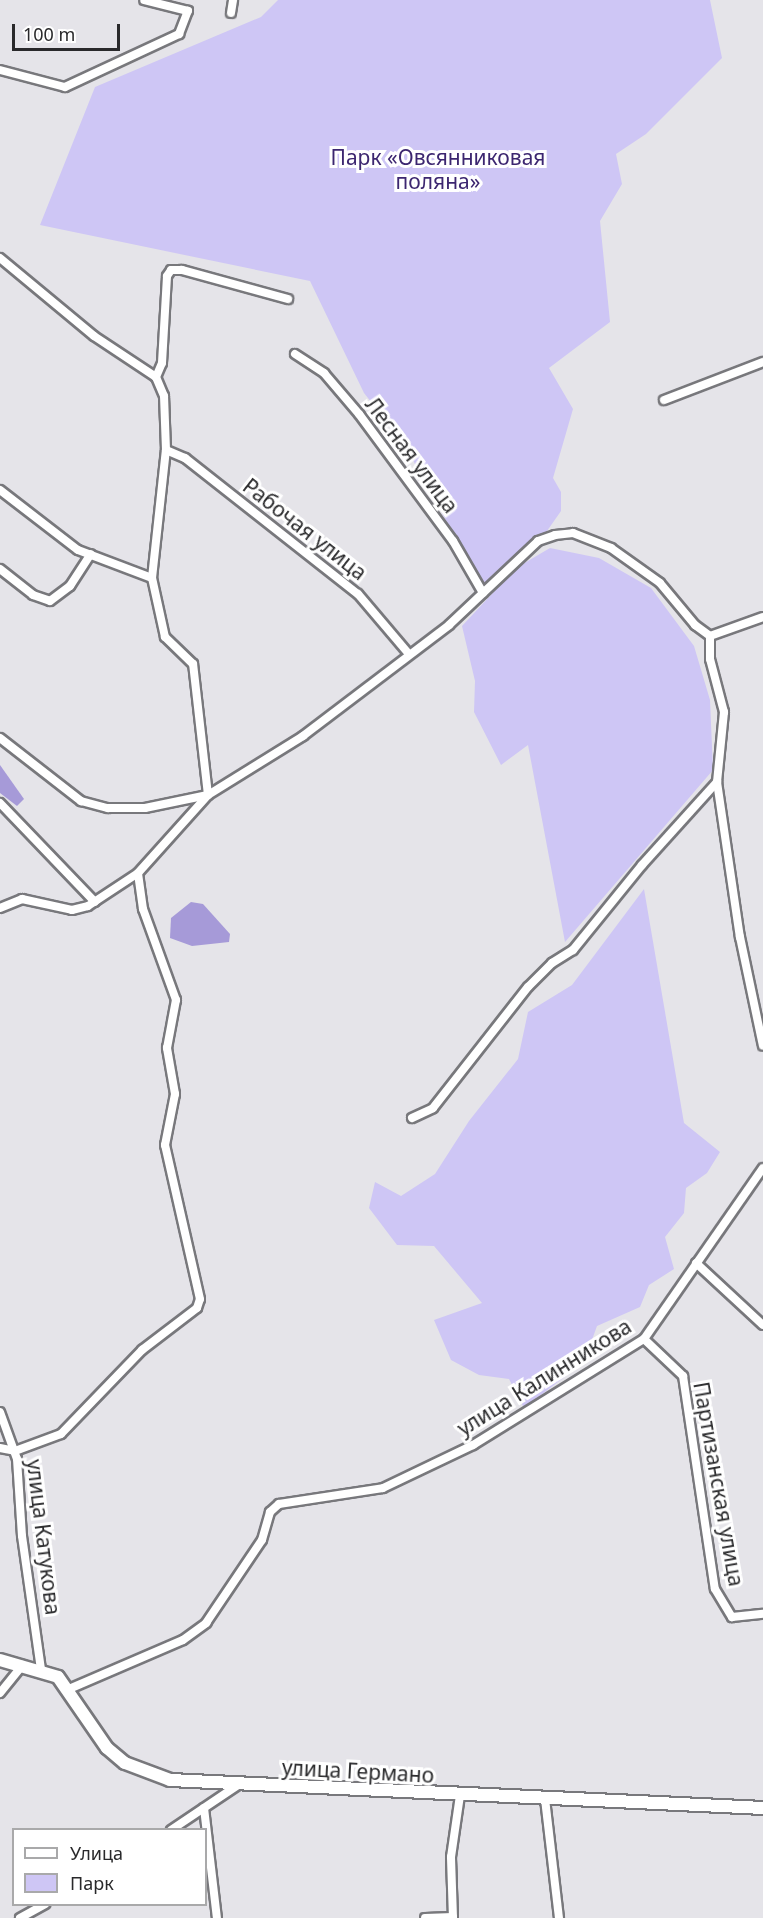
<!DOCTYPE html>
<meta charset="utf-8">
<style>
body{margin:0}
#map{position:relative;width:763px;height:1918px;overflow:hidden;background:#e5e4e9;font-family:"Noto Sans",sans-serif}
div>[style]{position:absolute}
.green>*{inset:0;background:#cec6f5}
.water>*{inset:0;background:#a69ad8}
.roads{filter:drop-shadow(2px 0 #78787c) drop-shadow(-2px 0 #78787c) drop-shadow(0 2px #78787c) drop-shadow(0 -2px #78787c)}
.street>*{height:8px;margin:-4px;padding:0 4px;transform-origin:4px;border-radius:4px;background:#fff}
.secondary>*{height:12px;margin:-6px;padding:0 6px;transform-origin:6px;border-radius:6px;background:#fff}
span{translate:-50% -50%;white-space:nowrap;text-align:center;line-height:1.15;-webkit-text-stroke:6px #fff;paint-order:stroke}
.park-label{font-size:21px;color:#3c2670}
.street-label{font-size:21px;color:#29292b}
.legend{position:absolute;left:12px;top:1828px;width:195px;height:78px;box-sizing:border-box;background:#fff;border:2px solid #a9a9aa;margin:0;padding:8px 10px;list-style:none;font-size:18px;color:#29292b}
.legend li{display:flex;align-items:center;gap:12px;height:30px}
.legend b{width:30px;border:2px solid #a9a9aa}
.scale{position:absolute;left:12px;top:24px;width:108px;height:27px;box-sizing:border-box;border:3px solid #29292b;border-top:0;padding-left:8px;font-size:18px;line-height:21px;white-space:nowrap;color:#29292b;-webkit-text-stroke:4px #fff;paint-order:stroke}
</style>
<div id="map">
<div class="green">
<i style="clip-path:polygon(278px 0,710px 0,722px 58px,646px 134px,616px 154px,622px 184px,600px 221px,610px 322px,549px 368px,573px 409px,553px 478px,561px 492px,561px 511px,547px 531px,482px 586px,403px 442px,364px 393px,310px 281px,40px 225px,95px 87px,261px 17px)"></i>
<i style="clip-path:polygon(550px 548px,599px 558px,651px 588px,694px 646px,710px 700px,713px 770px,565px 942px,528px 745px,501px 765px,474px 712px,475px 681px,462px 626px,516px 568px)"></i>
<i style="clip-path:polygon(644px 889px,684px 1123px,720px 1152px,707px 1173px,686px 1188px,684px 1213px,665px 1237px,674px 1269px,649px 1285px,640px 1307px,597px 1326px,584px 1362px,524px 1408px,509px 1379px,479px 1375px,451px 1360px,434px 1320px,482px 1303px,434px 1246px,397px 1245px,369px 1208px,375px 1182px,401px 1196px,435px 1174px,469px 1121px,518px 1059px,528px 1012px,572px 985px)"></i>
</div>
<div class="water">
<i style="clip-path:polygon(0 765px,24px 799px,17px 806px,0 793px)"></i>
<i style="clip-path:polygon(191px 902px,203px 904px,230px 934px,229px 942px,192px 946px,170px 938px,171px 918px)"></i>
</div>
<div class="roads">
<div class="street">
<i style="left:231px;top:13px;width:13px;rotate:-81deg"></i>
<i style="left:0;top:70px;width:67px;rotate:14.7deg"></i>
<i style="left:65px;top:87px;width:126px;rotate:-24.9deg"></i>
<i style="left:179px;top:34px;width:25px;rotate:-69deg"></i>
<i style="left:188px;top:11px;width:45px;rotate:-166deg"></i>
<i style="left:0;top:258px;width:122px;rotate:39.7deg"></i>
<i style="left:94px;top:336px;width:74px;rotate:33.5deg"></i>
<i style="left:295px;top:354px;width:35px;rotate:33deg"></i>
<i style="left:324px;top:373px;width:54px;rotate:49.5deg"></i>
<i style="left:359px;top:414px;width:158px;rotate:53.5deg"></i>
<i style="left:453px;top:541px;width:60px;rotate:60deg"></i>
<i style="left:664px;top:400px;width:106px;rotate:-21deg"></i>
<i style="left:166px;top:450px;width:21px;rotate:23deg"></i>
<i style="left:185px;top:458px;width:220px;rotate:38.2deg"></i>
<i style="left:358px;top:594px;width:77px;rotate:49.7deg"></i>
<i style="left:0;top:490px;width:98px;rotate:37.6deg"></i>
<i style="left:78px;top:550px;width:79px;rotate:20.7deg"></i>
<i style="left:0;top:569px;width:42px;rotate:38.2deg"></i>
<i style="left:33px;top:595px;width:18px;rotate:19deg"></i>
<i style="left:50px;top:601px;width:25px;rotate:-37deg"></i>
<i style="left:70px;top:586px;width:38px;rotate:-57deg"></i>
<i style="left:710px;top:636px;width:23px;rotate:90deg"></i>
<i style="left:710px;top:659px;width:55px;rotate:75.2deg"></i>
<i style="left:724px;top:712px;width:70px;rotate:95.7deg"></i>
<i style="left:717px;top:782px;width:157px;rotate:81.6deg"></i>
<i style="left:740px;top:937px;width:111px;rotate:78.1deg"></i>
<i style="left:710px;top:636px;width:56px;rotate:-19.7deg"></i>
<i style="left:0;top:738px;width:103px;rotate:37.9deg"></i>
<i style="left:81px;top:801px;width:28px;rotate:15deg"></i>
<i style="left:108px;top:808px;width:37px"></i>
<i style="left:145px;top:808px;width:64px;rotate:-11.7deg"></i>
<i style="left:208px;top:795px;width:132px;rotate:-96.5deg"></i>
<i style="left:193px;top:664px;width:39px;rotate:-136deg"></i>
<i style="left:165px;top:637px;width:60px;rotate:-102.4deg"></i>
<i style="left:152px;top:578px;width:129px;rotate:-83.8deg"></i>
<i style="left:166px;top:450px;width:54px;rotate:-92.1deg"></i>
<i style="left:164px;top:396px;width:21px;rotate:-113deg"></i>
<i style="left:156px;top:377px;width:15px;rotate:-67deg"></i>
<i style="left:162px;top:363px;width:87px;rotate:-86.7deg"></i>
<i style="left:167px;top:276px;width:7px;rotate:-56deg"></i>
<i style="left:171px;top:270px;width:11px"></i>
<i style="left:182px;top:270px;width:110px;rotate:15.3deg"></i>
<i style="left:0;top:803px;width:137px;rotate:46.2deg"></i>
<i style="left:0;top:908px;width:24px;rotate:-22deg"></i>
<i style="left:22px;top:899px;width:51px;rotate:12.4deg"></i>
<i style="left:72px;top:910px;width:16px;rotate:-14deg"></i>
<i style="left:88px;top:906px;width:60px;rotate:-33.4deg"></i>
<i style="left:138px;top:873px;width:105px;rotate:-48.1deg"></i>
<i style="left:208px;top:795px;width:112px;rotate:-31.8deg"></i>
<i style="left:303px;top:736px;width:183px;rotate:-37.2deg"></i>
<i style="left:449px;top:625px;width:122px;rotate:-43.3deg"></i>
<i style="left:538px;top:541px;width:18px;rotate:-19deg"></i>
<i style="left:555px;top:535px;width:18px;rotate:-6deg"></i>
<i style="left:573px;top:533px;width:41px;rotate:21.5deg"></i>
<i style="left:611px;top:548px;width:60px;rotate:35.5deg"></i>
<i style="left:660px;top:583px;width:55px;rotate:50.2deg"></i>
<i style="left:695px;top:625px;width:19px;rotate:36deg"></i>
<i style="left:412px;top:1118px;width:23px;rotate:-25deg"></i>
<i style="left:433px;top:1108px;width:154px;rotate:-51.9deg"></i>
<i style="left:528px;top:987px;width:34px;rotate:-45deg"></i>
<i style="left:552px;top:963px;width:25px;rotate:-32deg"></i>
<i style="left:573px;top:950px;width:109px;rotate:-50.9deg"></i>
<i style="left:642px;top:865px;width:112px;rotate:-47.9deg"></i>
<i style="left:696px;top:1263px;width:91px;rotate:42.8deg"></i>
<i style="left:644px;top:1339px;width:54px;rotate:43.5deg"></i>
<i style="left:683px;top:1376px;width:215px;rotate:81.5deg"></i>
<i style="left:715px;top:1589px;width:33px;rotate:59deg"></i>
<i style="left:732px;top:1617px;width:31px;rotate:-6deg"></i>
<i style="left:0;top:1412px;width:50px;rotate:70.1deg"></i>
<i style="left:17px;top:1459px;width:77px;rotate:86.3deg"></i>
<i style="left:22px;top:1536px;width:134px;rotate:81.9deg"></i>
<i style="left:0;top:1448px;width:15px;rotate:11deg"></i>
<i style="left:15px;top:1451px;width:49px;rotate:-20.3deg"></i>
<i style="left:61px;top:1434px;width:117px;rotate:-46deg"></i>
<i style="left:142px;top:1350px;width:69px;rotate:-37.4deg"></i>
<i style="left:197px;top:1308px;width:9px;rotate:-72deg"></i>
<i style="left:200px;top:1299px;width:158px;rotate:-102.8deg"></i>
<i style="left:165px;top:1145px;width:52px;rotate:-78.9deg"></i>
<i style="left:175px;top:1094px;width:47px;rotate:-99.9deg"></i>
<i style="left:167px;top:1048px;width:49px;rotate:-79.4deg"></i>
<i style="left:176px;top:1000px;width:97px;rotate:-109.9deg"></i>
<i style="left:143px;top:909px;width:36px;rotate:-98deg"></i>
<i style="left:69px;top:1689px;width:124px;rotate:-23.3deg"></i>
<i style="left:183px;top:1640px;width:29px;rotate:-36deg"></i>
<i style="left:206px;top:1623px;width:100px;rotate:-56deg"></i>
<i style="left:262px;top:1540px;width:29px;rotate:-74deg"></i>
<i style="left:270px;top:1512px;width:12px;rotate:-42deg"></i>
<i style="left:279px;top:1504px;width:105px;rotate:-8.7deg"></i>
<i style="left:383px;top:1488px;width:100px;rotate:-25.5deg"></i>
<i style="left:473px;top:1445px;width:201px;rotate:-31.8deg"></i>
<i style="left:644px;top:1339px;width:208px;rotate:-55.2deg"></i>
<i style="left:0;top:1693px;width:36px;rotate:-51deg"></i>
<i style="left:545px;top:1799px;width:120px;rotate:83.3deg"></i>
<i style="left:204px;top:1808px;width:111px;rotate:83.3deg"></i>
<i style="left:171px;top:1830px;width:81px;rotate:-33.9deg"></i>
<i style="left:20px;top:1918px;width:29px;rotate:-29deg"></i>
<i style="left:425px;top:1918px;width:28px;rotate:-2deg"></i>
<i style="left:453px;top:1918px;width:61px;rotate:-91.9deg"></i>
<i style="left:451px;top:1857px;width:63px;rotate:-81.7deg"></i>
</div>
<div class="secondary">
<i style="left:0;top:1660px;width:60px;rotate:16.3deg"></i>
<i style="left:58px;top:1677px;width:86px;rotate:55.4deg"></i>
<i style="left:107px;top:1748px;width:23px;rotate:40deg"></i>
<i style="left:125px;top:1763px;width:48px;rotate:20.7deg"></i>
<i style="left:170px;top:1780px;width:594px;rotate:2.7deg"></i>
</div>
</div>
<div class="park-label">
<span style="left:438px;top:169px">Парк «Овсянниковая<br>поляна»</span>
</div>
<div class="street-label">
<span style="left:412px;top:455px;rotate:53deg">Лесная улица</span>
<span style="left:305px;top:529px;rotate:38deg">Рабочая улица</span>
<span style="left:544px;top:1377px;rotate:-32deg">улица Калинникова</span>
<span style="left:719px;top:1484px;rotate:80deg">Партизанская улица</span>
<span style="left:44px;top:1537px;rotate:83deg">улица Катукова</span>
<span style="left:358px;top:1771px;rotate:3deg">улица Германо</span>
</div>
<ul class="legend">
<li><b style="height:8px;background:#fff"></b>Улица</li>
<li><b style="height:16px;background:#cec6f5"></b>Парк</li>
</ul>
<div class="scale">100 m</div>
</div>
